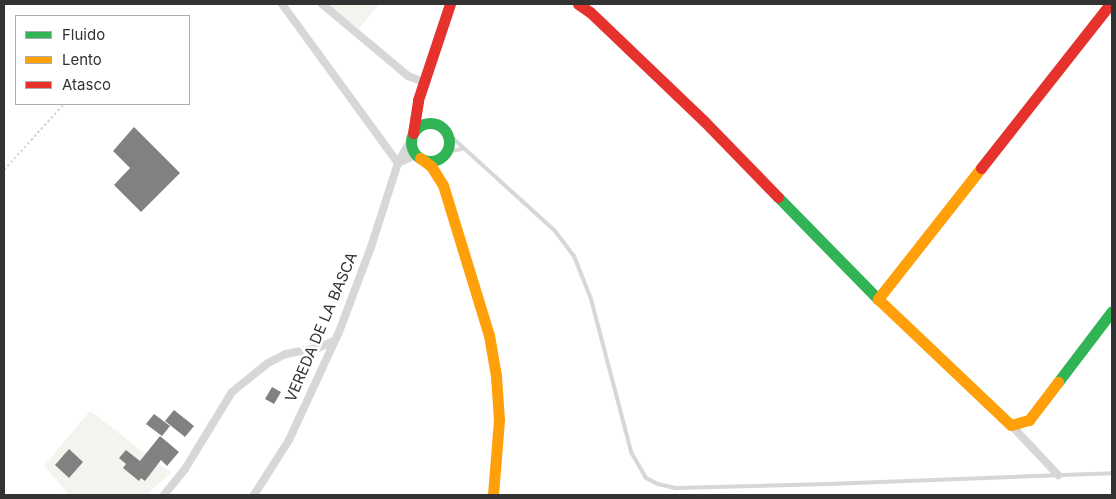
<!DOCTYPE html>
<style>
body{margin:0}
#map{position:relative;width:1116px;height:499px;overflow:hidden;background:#fff;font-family:Inter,sans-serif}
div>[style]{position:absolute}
.green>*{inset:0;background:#f1f5ed}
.building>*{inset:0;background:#818181}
.path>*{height:2px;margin-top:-1px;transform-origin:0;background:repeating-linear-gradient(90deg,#d6d6d6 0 2.5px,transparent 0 5px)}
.lane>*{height:4px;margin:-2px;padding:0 2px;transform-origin:2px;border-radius:2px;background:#d7d7d7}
.street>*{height:8px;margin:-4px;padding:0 4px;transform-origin:4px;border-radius:4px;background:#d7d7d7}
.fast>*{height:11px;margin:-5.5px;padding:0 5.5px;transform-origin:5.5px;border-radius:5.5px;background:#30b455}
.fast>.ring{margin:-5.5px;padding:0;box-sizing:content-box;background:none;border:11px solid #30b455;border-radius:50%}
.slow>*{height:11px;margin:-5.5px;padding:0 5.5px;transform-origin:5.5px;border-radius:5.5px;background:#ff9f0a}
.jam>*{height:11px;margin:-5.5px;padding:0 5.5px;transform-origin:5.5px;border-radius:5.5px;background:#e5322d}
span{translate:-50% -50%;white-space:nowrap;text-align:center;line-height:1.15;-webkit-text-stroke:5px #fff;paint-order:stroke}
.street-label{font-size:15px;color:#333}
.frame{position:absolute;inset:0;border:5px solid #333;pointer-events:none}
.legend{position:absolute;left:15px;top:15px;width:175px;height:90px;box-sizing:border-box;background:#fff;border:1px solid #adadad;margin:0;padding:6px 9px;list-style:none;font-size:15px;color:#333}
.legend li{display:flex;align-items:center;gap:10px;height:25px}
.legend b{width:25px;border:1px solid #adadad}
</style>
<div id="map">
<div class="green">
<i style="clip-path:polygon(327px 4px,379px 4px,359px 29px)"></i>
<i style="clip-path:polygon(90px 411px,171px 473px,146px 495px,69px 495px,44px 466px)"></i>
</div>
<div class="building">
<i style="clip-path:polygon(134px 127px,180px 173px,141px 212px,114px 185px,130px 168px,113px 151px)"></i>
<i style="clip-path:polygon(272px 387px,281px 392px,274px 404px,265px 399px)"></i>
<i style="clip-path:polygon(174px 410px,194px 426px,185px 437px,165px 421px)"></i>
<i style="clip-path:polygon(154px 414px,170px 426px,162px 436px,146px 424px)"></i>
<i style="clip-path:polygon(160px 436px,179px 452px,167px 466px,161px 460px,145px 481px,141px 478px,139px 481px,123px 468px,126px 464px,119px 458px,126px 450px,140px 461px)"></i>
<i style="clip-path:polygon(69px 449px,83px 462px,69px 478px,55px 465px)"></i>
</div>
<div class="path">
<i style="left:4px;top:170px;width:89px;rotate:-47.7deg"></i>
</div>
<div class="lane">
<i style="left:446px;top:132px;width:147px;rotate:42.2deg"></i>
<i style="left:555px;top:231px;width:31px;rotate:53deg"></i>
<i style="left:574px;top:256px;width:46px;rotate:68.4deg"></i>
<i style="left:591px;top:299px;width:158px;rotate:75.3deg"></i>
<i style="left:631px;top:452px;width:30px;rotate:60deg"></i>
<i style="left:646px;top:478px;width:13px;rotate:27deg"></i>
<i style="left:658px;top:484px;width:18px;rotate:13deg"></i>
<i style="left:676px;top:488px;width:153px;rotate:-1.5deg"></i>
<i style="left:829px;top:484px;width:283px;rotate:-2.2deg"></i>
<i style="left:446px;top:152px;width:16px;rotate:-11deg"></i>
</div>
<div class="street">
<i style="left:282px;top:4px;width:197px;rotate:53.9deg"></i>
<i style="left:322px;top:4px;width:112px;rotate:39.9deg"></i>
<i style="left:408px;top:76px;width:17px;rotate:21deg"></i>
<i style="left:400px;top:162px;width:17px;rotate:-24deg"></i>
<i style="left:1011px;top:425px;width:69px;rotate:46.8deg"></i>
<i style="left:164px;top:495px;width:33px;rotate:-51deg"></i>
<i style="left:185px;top:469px;width:90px;rotate:-58.6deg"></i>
<i style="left:232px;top:392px;width:46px;rotate:-38.9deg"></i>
<i style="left:268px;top:363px;width:20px;rotate:-27deg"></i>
<i style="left:286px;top:354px;width:33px;rotate:-11deg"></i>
<i style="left:318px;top:348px;width:17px;rotate:-24deg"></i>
<i style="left:254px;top:495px;width:65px;rotate:-57.5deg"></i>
<i style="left:289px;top:440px;width:119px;rotate:-65.2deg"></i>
<i style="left:339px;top:332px;width:91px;rotate:-69.4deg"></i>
<i style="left:371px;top:247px;width:88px;rotate:-72.2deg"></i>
<i style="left:398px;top:163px;width:26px;rotate:-61deg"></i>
</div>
<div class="fast">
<i class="ring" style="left:411px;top:123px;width:27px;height:27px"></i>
<i style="left:778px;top:197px;width:143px;rotate:45.6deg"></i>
<i style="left:1058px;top:382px;width:89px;rotate:-52.7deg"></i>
</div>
<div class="slow">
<i style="left:420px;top:158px;width:14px;rotate:36deg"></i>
<i style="left:431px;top:166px;width:22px;rotate:58deg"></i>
<i style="left:443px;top:185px;width:157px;rotate:73deg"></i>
<i style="left:489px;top:335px;width:42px;rotate:80.3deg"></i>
<i style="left:496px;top:376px;width:44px;rotate:86.1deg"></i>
<i style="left:499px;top:420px;width:75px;rotate:94.6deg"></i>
<i style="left:981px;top:168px;width:167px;rotate:128.2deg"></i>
<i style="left:878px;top:299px;width:183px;rotate:43.5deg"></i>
<i style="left:1011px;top:425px;width:19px;rotate:-16deg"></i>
<i style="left:1029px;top:420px;width:48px;rotate:-52.7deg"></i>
</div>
<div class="jam">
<i style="left:578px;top:4px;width:14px;rotate:34deg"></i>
<i style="left:590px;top:12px;width:158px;rotate:43.7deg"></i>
<i style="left:704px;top:121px;width:106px;rotate:45.8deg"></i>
<i style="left:413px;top:133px;width:33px;rotate:-81deg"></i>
<i style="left:418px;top:100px;width:101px;rotate:-71.6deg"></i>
<i style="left:981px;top:168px;width:209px;rotate:-51.8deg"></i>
</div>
<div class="street-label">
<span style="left:321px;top:327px;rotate:-67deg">VEREDA DE LA BASCA</span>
</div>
<div class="frame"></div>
<ul class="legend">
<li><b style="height:6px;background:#30b455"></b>Fluido</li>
<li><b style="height:6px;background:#ff9f0a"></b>Lento</li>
<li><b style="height:6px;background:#e5322d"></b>Atasco</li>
</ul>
</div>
